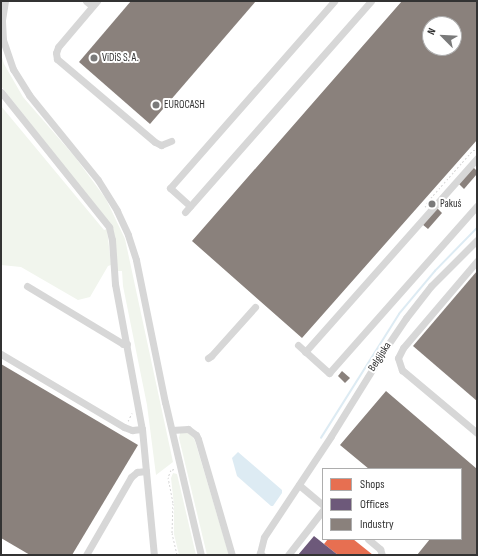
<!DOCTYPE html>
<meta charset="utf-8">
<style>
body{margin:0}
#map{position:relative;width:478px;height:556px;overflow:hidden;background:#fff;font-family:"Sofia Sans Condensed",sans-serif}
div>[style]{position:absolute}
.green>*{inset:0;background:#f1f5ed}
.water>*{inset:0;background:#ddebf3}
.shops>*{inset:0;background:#e76f51}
.offices>*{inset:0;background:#6d597a}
.industry>*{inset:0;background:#8a817c}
.stream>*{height:1.5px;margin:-0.75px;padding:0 0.75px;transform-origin:0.75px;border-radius:0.75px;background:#ddebf3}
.path>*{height:1px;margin-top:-0.5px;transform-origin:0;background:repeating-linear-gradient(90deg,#d6d6d6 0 2px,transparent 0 4px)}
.minor>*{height:7px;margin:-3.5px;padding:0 3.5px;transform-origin:3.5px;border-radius:3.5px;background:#d7d7d7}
.dots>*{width:11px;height:11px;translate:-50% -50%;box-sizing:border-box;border:2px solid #fff;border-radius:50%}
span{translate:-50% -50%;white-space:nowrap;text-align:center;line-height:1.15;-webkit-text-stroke:4px #fff;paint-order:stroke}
.poi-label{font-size:11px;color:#333}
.left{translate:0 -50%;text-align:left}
.street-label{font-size:11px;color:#333}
.frame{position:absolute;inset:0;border:2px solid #333;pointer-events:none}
.legend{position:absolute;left:322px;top:468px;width:140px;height:72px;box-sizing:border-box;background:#fff;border:1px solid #adadad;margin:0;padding:5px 7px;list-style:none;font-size:12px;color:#333}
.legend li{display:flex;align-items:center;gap:8px;height:20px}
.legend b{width:20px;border:1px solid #adadad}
.north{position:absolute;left:422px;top:16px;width:40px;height:40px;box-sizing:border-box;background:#fff;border:1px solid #adadad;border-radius:50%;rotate:294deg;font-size:11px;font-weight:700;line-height:16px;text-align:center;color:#333}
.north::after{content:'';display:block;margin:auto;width:14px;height:18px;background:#7a7a7a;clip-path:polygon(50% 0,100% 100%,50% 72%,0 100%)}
</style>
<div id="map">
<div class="green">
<i style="clip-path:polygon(1px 54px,4px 64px,23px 97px,75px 157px,106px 199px,125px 239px,173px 462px,156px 475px,147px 405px,123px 286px,122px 271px,117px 271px,115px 237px,112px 227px,1px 86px)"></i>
<i style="clip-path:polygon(1px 106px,104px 230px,107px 229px,111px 265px,108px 266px,90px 297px,78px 300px,21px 267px,1px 265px)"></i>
<i style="clip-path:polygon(184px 430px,193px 437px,195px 441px,229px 555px,207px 555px,179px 438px,180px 433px)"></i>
<i style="clip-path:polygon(173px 473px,177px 474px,196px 555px,179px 555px,174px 534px,174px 505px,171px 478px)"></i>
</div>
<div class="water">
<i style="clip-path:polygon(238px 452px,282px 490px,282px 493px,273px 506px,271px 506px,237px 476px,232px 458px)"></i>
</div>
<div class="shops">
<i style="clip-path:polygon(328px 539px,353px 539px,373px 555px,338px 555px,324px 544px)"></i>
</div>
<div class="offices">
<i style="clip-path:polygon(314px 536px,324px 544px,338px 555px,298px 555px)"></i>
</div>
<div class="industry">
<i style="clip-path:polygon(131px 1px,256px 1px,150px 124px,79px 62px)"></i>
<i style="clip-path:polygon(evenodd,402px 1px,477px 1px,477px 140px,302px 338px,192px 241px,402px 1px,430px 24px,454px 24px,454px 48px,430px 48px,430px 24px)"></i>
<i style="clip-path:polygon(473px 167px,477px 171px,477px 174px,464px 189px,458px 183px)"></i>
<i style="clip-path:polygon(437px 208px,442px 213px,428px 229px,422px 224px)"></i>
<i style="clip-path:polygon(477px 271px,477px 401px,413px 346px)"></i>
<i style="clip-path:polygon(1px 364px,138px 445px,72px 555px,30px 555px,1px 538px)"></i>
<i style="clip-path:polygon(342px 371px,350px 378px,345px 383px,338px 376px)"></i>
<i style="clip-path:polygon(386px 391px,477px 469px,477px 555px,417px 555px,430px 539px,461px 539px,461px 469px,369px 469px,340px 445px)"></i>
</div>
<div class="stream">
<i style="left:321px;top:438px;width:146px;rotate:-57.8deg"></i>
<i style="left:399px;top:314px;width:56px;rotate:-50.1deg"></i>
<i style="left:435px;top:271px;width:60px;rotate:-45.7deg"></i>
</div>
<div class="path">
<i style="left:425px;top:207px;width:7px;rotate:-63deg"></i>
<i style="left:428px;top:201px;width:68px;rotate:-48.6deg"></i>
<i style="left:473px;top:150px;width:4px"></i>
<i style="left:128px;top:421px;width:9px;rotate:-63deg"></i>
<i style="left:174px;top:469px;width:3px;rotate:162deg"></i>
<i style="left:171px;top:470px;width:8px;rotate:113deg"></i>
<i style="left:168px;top:477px;width:26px;rotate:79deg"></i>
<i style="left:173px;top:503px;width:30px;rotate:92deg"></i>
<i style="left:172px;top:533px;width:23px;rotate:77deg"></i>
</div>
<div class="minor">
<i style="left:5px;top:1px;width:20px;rotate:99deg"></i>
<i style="left:2px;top:21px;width:19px;rotate:87deg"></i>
<i style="left:3px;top:40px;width:31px;rotate:71deg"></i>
<i style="left:13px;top:69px;width:31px;rotate:58deg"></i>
<i style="left:29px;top:95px;width:109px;rotate:50.9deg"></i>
<i style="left:98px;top:180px;width:36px;rotate:58deg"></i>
<i style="left:117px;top:211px;width:26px;rotate:65deg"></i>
<i style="left:128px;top:235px;width:26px;rotate:72deg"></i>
<i style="left:136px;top:260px;width:145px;rotate:78.5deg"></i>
<i style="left:165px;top:402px;width:157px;rotate:76.8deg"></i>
<i style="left:86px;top:1px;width:8px;rotate:40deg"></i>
<i style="left:97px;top:1px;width:60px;rotate:130.3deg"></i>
<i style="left:58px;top:47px;width:6px;rotate:108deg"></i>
<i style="left:56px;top:53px;width:6px;rotate:81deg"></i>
<i style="left:57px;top:59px;width:128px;rotate:40.3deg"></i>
<i style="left:155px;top:142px;width:7px;rotate:27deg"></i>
<i style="left:161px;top:145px;width:11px;rotate:-22deg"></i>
<i style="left:1px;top:92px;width:173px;rotate:51.3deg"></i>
<i style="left:109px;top:227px;width:13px;rotate:77deg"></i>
<i style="left:112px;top:240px;width:44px;rotate:86.1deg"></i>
<i style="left:115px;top:284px;width:147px;rotate:79.5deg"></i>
<i style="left:142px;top:429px;width:127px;rotate:84.6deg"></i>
<i style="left:190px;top:206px;width:27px;rotate:-138deg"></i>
<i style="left:170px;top:188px;width:249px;rotate:-48.7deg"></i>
<i style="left:185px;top:212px;width:281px;rotate:-48.6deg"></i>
<i style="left:477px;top:261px;width:114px;rotate:130.4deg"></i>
<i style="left:403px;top:348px;width:11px;rotate:117deg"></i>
<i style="left:398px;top:358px;width:13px;rotate:72deg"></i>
<i style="left:402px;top:370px;width:98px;rotate:40deg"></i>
<i style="left:27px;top:286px;width:112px;rotate:31.1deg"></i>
<i style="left:123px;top:344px;width:4px"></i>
<i style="left:298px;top:345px;width:42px;rotate:42.1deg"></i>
<i style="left:329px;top:373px;width:223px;rotate:-48.5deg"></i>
<i style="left:305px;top:352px;width:259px;rotate:-48.4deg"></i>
<i style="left:1px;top:354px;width:143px;rotate:30.7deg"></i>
<i style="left:124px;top:427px;width:9px;rotate:21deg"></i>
<i style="left:132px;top:430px;width:10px;rotate:-6deg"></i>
<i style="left:208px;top:358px;width:4px;rotate:-34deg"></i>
<i style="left:211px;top:356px;width:66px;rotate:-48.1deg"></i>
<i style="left:172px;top:430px;width:16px;rotate:-4deg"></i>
<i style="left:188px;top:429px;width:10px;rotate:37deg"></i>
<i style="left:196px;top:435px;width:4px;rotate:63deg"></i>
<i style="left:198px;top:439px;width:121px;rotate:73.7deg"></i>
<i style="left:299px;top:485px;width:31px;rotate:40deg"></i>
<i style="left:368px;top:539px;width:16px;rotate:40deg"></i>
<i style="left:380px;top:549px;width:6px;rotate:72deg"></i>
<i style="left:86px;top:555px;width:90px;rotate:-60deg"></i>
<i style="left:131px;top:477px;width:8px;rotate:-40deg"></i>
<i style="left:137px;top:472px;width:9px;rotate:-6deg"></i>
<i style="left:262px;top:555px;width:3px;rotate:-135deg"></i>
<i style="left:260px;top:553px;width:16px;rotate:-76deg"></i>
<i style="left:264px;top:537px;width:121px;rotate:-56.4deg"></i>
<i style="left:331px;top:436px;width:99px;rotate:-58.2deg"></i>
<i style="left:383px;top:352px;width:41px;rotate:-55.9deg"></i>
<i style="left:406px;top:318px;width:41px;rotate:-52deg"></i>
<i style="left:431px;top:286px;width:65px;rotate:-45deg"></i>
<i style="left:288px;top:555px;width:57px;rotate:-52.1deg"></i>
</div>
<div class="dots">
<i style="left:94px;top:58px;background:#7a7a7a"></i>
<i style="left:156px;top:105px;background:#7a7a7a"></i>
<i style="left:432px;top:204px;background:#7a7a7a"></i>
</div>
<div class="poi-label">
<span class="left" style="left:102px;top:58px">ViDiS S. A.</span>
<span class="left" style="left:164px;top:105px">EUROCASH</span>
<span class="left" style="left:440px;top:204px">Pakuś</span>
</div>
<div class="street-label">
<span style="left:380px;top:357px;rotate:-57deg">Belgijska</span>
</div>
<div class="frame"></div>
<ul class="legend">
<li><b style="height:11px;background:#e76f51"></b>Shops</li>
<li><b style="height:11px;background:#6d597a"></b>Offices</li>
<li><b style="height:11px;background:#8a817c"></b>Industry</li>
</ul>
<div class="north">N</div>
</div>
